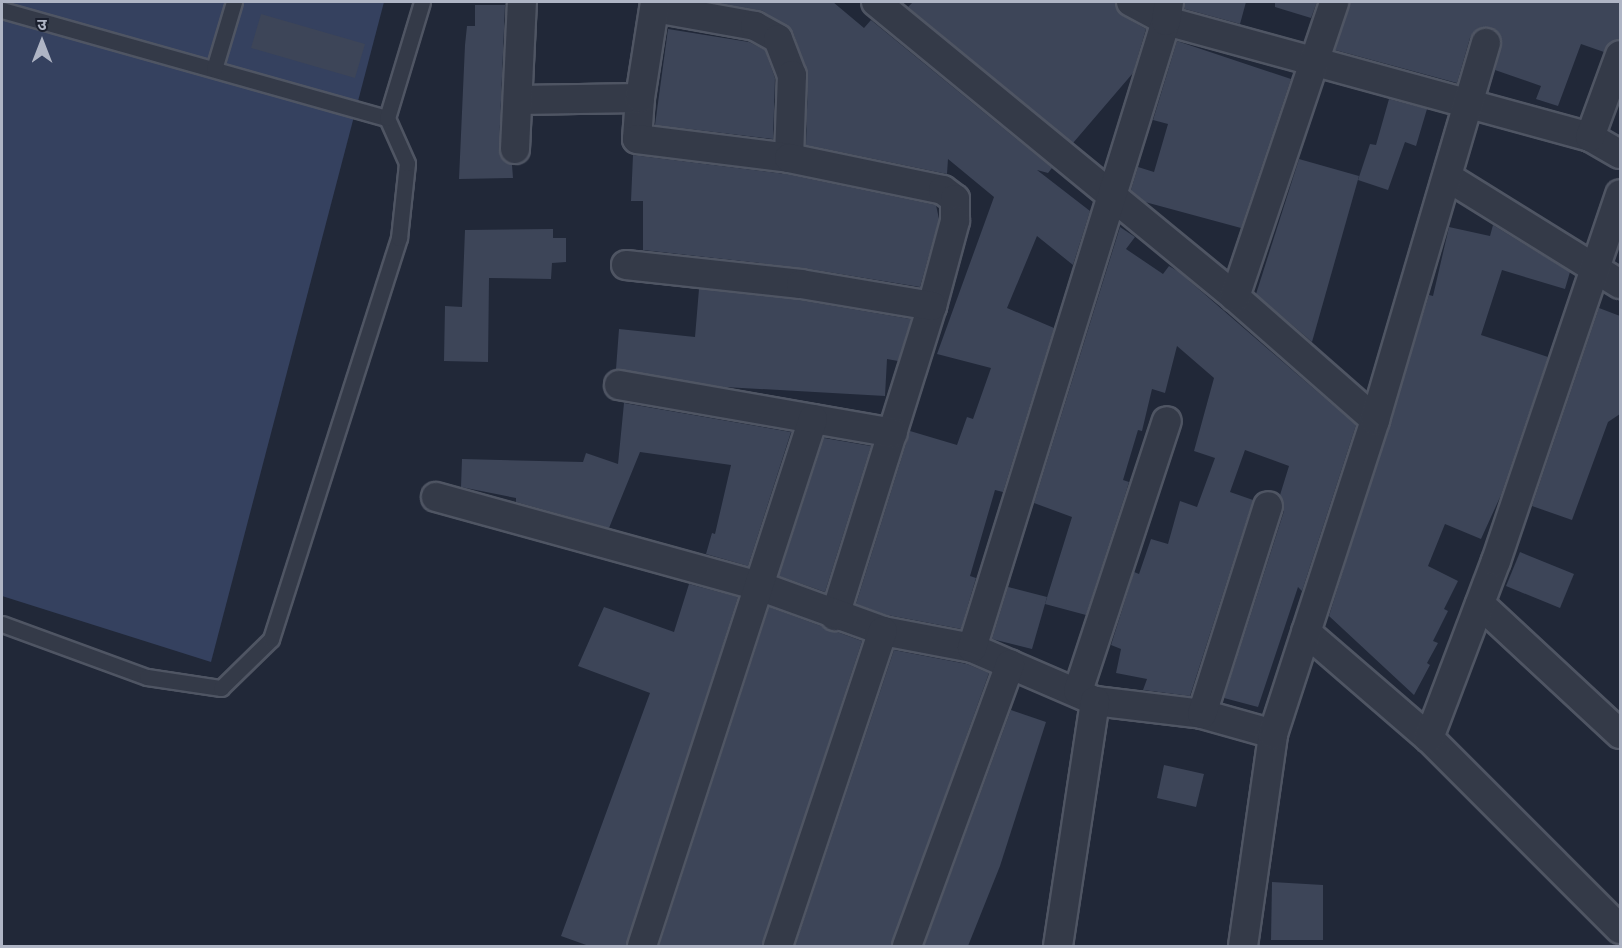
<!DOCTYPE html>
<meta charset="utf-8">
<style>
body{margin:0}
#map{position:relative;width:1622px;height:948px;overflow:hidden;background:#212838;font-family:"IBM Plex Sans","Noto Sans Devanagari",sans-serif}
div>[style]{position:absolute}
.water>*{inset:0;background:#35415f}
.building>*{inset:0;background:#3d4558}
.roads{filter:drop-shadow(2px 0 #4f5563) drop-shadow(-2px 0 #4f5563) drop-shadow(0 2px #4f5563) drop-shadow(0 -2px #4f5563)}
.service>*{height:15px;margin:-7.5px;padding:0 7.5px;transform-origin:7.5px;border-radius:7.5px;background:#343a48}
.minor>*{height:28px;margin:-14px;padding:0 14px;transform-origin:14px;border-radius:14px;background:#343a48}
span{translate:-50% -50%;white-space:nowrap;text-align:center;line-height:1.15;-webkit-text-stroke:5px #1a1f2d;paint-order:stroke}
.frame{position:absolute;inset:0;border:3px solid #afb5c5;pointer-events:none}
.north{position:absolute;left:12px;top:12px;width:60px;height:60px;-webkit-text-stroke:4px #1a1f2d;paint-order:stroke;rotate:0deg;font-size:16px;font-weight:700;line-height:24px;text-align:center;color:#afb5c5}
.north::after{content:'';display:block;margin:auto;width:21px;height:27px;background:#afb5c5;clip-path:polygon(50% 0,100% 100%,50% 72%,0 100%)}
</style>
<div id="map">
<div class="water">
<i style="clip-path:polygon(2px 2px,384px 2px,211px 662px,2px 596px)"></i>
</div>
<div class="building">
<i style="clip-path:polygon(712px 2px,833px 2px,864px 28px,871px 20px,1052px 168px,1048px 173px,1037px 170px,1090px 211px,1073px 265px,1037px 236px,1007px 308px,1054px 328px,1003px 492px,995px 490px,970px 576px,976px 578px,961px 629px,887px 615px,856px 604px,910px 431px,957px 445px,967px 417px,973px 419px,991px 368px,937px 354px,994px 197px,948px 159px,947px 174px,806px 145px,808px 75px,793px 32px,763px 11px)"></i>
<i style="clip-path:polygon(913px 2px,1115px 2px,1123px 16px,1146px 29px,1133px 73px,1073px 143px,908px 7px)"></i>
<i style="clip-path:polygon(1185px 2px,1246px 2px,1240px 24px,1185px 9px)"></i>
<i style="clip-path:polygon(1275px 2px,1317px 2px,1311px 18px,1275px 7px)"></i>
<i style="clip-path:polygon(1350px 2px,1620px 2px,1620px 39px,1610px 42px,1604px 52px,1581px 44px,1558px 106px,1536px 99px,1541px 86px,1495px 70px,1502px 40px,1490px 27px,1475px 31px,1470px 38px,1457px 83px,1335px 50px)"></i>
<i style="clip-path:polygon(475px 5px,505px 5px,499px 148px,501px 157px,512px 165px,513px 178px,459px 179px,465px 45px,467px 26px,475px 26px)"></i>
<i style="clip-path:polygon(261px 14px,365px 44px,355px 78px,251px 48px)"></i>
<i style="clip-path:polygon(668px 29px,749px 42px,765px 50px,775px 78px,773px 139px,655px 125px)"></i>
<i style="clip-path:polygon(1177px 41px,1291px 79px,1241px 228px,1145px 202px,1131px 190px,1138px 167px,1154px 172px,1168px 124px,1153px 120px)"></i>
<i style="clip-path:polygon(1389px 99px,1427px 109px,1416px 146px,1405px 142px,1388px 190px,1358px 180px,1370px 144px,1376px 145px)"></i>
<i style="clip-path:polygon(633px 155px,786px 174px,936px 205px,939px 219px,920px 287px,803px 268px,643px 250px,643px 201px,631px 201px)"></i>
<i style="clip-path:polygon(1299px 159px,1359px 176px,1312px 342px,1256px 294px)"></i>
<i style="clip-path:polygon(1493px 225px,1570px 272px,1565px 289px,1502px 270px,1481px 335px,1548px 357px,1501px 495px,1481px 539px,1445px 524px,1428px 566px,1458px 581px,1444px 609px,1448px 611px,1433px 641px,1438px 643px,1427px 663px,1430px 665px,1414px 695px,1329px 616px,1429px 295px,1433px 296px,1449px 227px,1490px 236px)"></i>
<i style="clip-path:polygon(1120px 227px,1135px 237px,1126px 249px,1163px 274px,1169px 266px,1179px 272px,1356px 425px,1302px 591px,1298px 587px,1258px 707px,1224px 698px,1284px 511px,1280px 495px,1289px 466px,1245px 450px,1230px 492px,1253px 500px,1190px 696px,1143px 690px,1147px 679px,1116px 673px,1121px 649px,1111px 645px,1134px 572px,1139px 574px,1151px 539px,1168px 544px,1180px 501px,1197px 507px,1215px 458px,1194px 451px,1214px 378px,1177px 346px,1165px 393px,1152px 389px,1142px 431px,1138px 430px,1123px 480px,1129px 482px,1126px 492px,1086px 615px,1045px 604px,1072px 517px,1034px 503px)"></i>
<i style="clip-path:polygon(553px 229px,553px 238px,566px 238px,566px 262px,552px 263px,551px 279px,489px 278px,488px 362px,444px 361px,445px 306px,462px 307px,465px 230px)"></i>
<i style="clip-path:polygon(699px 289px,799px 300px,911px 319px,898px 361px,887px 359px,885px 396px,724px 387px,616px 369px,619px 329px,695px 337px)"></i>
<i style="clip-path:polygon(1599px 308px,1620px 316px,1620px 414px,1608px 422px,1572px 520px,1532px 506px)"></i>
<i style="clip-path:polygon(624px 403px,791px 432px,748px 566px,706px 554px,712px 533px,715px 534px,731px 465px,640px 452px,609px 528px,516px 502px,516px 498px,461px 487px,462px 459px,583px 462px,586px 453px,618px 464px)"></i>
<i style="clip-path:polygon(824px 438px,871px 446px,825px 592px,779px 576px)"></i>
<i style="clip-path:polygon(1520px 552px,1574px 574px,1560px 608px,1506px 586px)"></i>
<i style="clip-path:polygon(689px 584px,738px 597px,626px 946px,589px 946px,561px 936px,650px 693px,578px 666px,604px 607px,674px 632px)"></i>
<i style="clip-path:polygon(1008px 587px,1047px 597px,1032px 649px,992px 639px)"></i>
<i style="clip-path:polygon(769px 607px,862px 641px,762px 946px,659px 946px)"></i>
<i style="clip-path:polygon(894px 650px,967px 664px,989px 673px,891px 946px,795px 946px)"></i>
<i style="clip-path:polygon(1011px 710px,1046px 722px,1000px 866px,968px 946px,924px 946px)"></i>
<i style="clip-path:polygon(1164px 765px,1204px 774px,1196px 807px,1157px 798px)"></i>
<i style="clip-path:polygon(1272px 882px,1323px 885px,1323px 940px,1271px 940px)"></i>
</div>
<div class="roads">
<div class="service">
<i style="left:2px;top:10px;width:400px;rotate:15.7deg"></i>
<i style="left:214px;top:69px;width:70px;rotate:-73.4deg"></i>
<i style="left:2px;top:624px;width:154px;rotate:20.1deg"></i>
<i style="left:147px;top:677px;width:75px;rotate:8.5deg"></i>
<i style="left:221px;top:688px;width:70px;rotate:-44.4deg"></i>
<i style="left:271px;top:639px;width:421px;rotate:-72.3deg"></i>
<i style="left:399px;top:238px;width:75px;rotate:-83.9deg"></i>
<i style="left:407px;top:163px;width:49px;rotate:-114deg"></i>
<i style="left:387px;top:118px;width:121px;rotate:-73.2deg"></i>
</div>
<div class="minor">
<i style="left:876px;top:2px;width:465px;rotate:39.4deg"></i>
<i style="left:1235px;top:297px;width:186px;rotate:41.3deg"></i>
<i style="left:1131px;top:2px;width:40px;rotate:28deg"></i>
<i style="left:1166px;top:21px;width:440px;rotate:15.3deg"></i>
<i style="left:1590px;top:137px;width:34px;rotate:30deg"></i>
<i style="left:655px;top:8px;width:102px;rotate:10.2deg"></i>
<i style="left:755px;top:26px;width:26px;rotate:29deg"></i>
<i style="left:778px;top:39px;width:39px;rotate:69deg"></i>
<i style="left:792px;top:75px;width:83px;rotate:92.1deg"></i>
<i style="left:640px;top:98px;width:41px;rotate:94.2deg"></i>
<i style="left:637px;top:139px;width:153px;rotate:7.1deg"></i>
<i style="left:789px;top:158px;width:157px;rotate:11.7deg"></i>
<i style="left:943px;top:190px;width:15px;rotate:37deg"></i>
<i style="left:955px;top:199px;width:22px;rotate:90deg"></i>
<i style="left:955px;top:221px;width:88px;rotate:105.1deg"></i>
<i style="left:932px;top:306px;width:325px;rotate:107.4deg"></i>
<i style="left:518px;top:100px;width:122px;rotate:-0.9deg"></i>
<i style="left:640px;top:98px;width:97px;rotate:-81.1deg"></i>
<i style="left:1590px;top:137px;width:87px;rotate:-69.9deg"></i>
<i style="left:515px;top:149px;width:147px;rotate:-87.3deg"></i>
<i style="left:1449px;top:178px;width:201px;rotate:31.8deg"></i>
<i style="left:626px;top:265px;width:176px;rotate:6.2deg"></i>
<i style="left:801px;top:284px;width:133px;rotate:9.5deg"></i>
<i style="left:1235px;top:297px;width:311px;rotate:-71.4deg"></i>
<i style="left:619px;top:385px;width:278px;rotate:9.9deg"></i>
<i style="left:436px;top:497px;width:335px;rotate:15.4deg"></i>
<i style="left:759px;top:586px;width:132px;rotate:19.9deg"></i>
<i style="left:883px;top:631px;width:91px;rotate:10.8deg"></i>
<i style="left:972px;top:648px;width:134px;rotate:23.3deg"></i>
<i style="left:1095px;top:701px;width:108px;rotate:6.9deg"></i>
<i style="left:1202px;top:714px;width:74px;rotate:15.7deg"></i>
<i style="left:1480px;top:604px;width:191px;rotate:42.9deg"></i>
<i style="left:1306px;top:632px;width:162px;rotate:40.8deg"></i>
<i style="left:1429px;top:738px;width:270px;rotate:45deg"></i>
<i style="left:972px;top:648px;width:656px;rotate:-72.81deg"></i>
<i style="left:1166px;top:21px;width:19px;rotate:-81deg"></i>
<i style="left:1078px;top:691px;width:284px;rotate:-71.8deg"></i>
<i style="left:1202px;top:714px;width:218px;rotate:-72.4deg"></i>
<i style="left:1429px;top:738px;width:189px;rotate:-69.3deg"></i>
<i style="left:1496px;top:561px;width:387px;rotate:-71.3deg"></i>
<i style="left:642px;top:946px;width:554px;rotate:-72.02deg"></i>
<i style="left:778px;top:946px;width:332px;rotate:-71.6deg"></i>
<i style="left:907px;top:946px;width:300px;rotate:-69.9deg"></i>
<i style="left:1058px;top:946px;width:248px;rotate:-81.4deg"></i>
<i style="left:1243px;top:946px;width:214px;rotate:-81.9deg"></i>
<i style="left:1273px;top:734px;width:330px;rotate:-72deg"></i>
<i style="left:1375px;top:420px;width:393px;rotate:-73.6deg"></i>
</div>
</div>
<div class="frame"></div>
<div class="north">उ</div>
</div>
